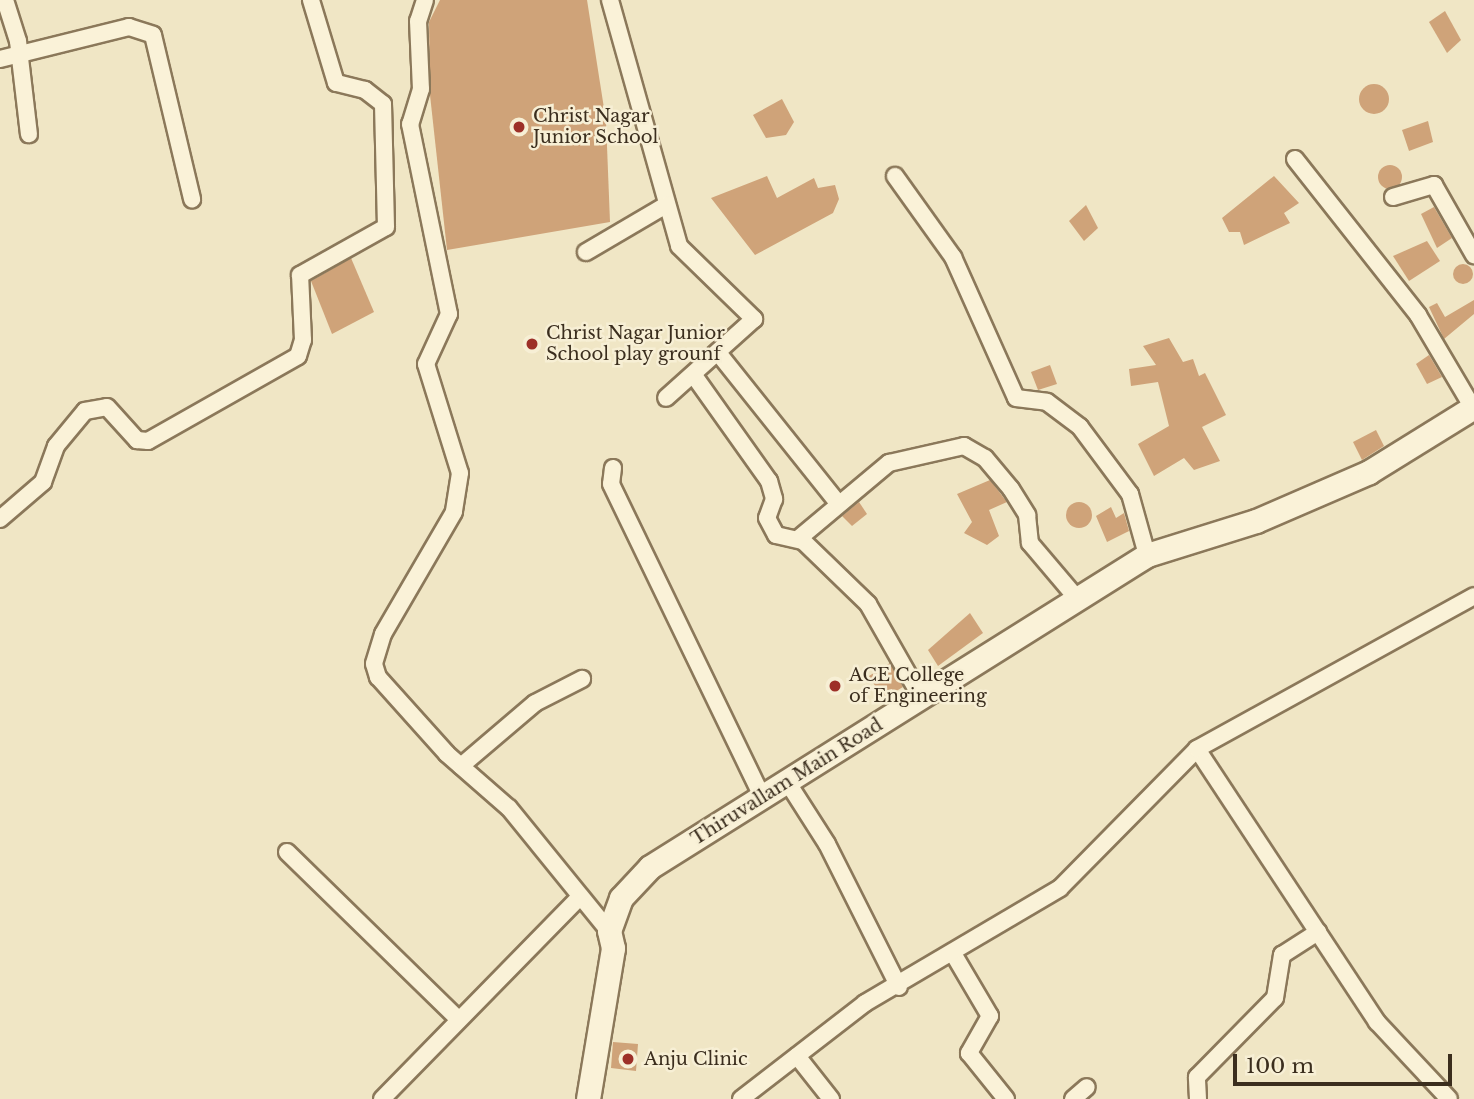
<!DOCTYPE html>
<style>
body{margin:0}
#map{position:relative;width:1474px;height:1099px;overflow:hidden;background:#f0e6c5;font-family:"Libre Baskerville",serif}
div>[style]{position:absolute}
.building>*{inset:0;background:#cfa379}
.round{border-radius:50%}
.roads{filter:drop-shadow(2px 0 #8b785a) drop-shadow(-2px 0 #8b785a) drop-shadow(0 2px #8b785a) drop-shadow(0 -2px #8b785a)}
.minor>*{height:16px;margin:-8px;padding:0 8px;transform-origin:8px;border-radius:8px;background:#faf2d8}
.secondary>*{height:23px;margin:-11.5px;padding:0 11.5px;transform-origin:11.5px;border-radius:11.5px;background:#faf2d8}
.dots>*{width:19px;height:19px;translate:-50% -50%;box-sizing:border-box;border:4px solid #f7efd5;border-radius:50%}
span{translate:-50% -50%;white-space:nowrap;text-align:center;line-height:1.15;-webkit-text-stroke:5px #f7efd5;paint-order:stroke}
.poi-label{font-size:18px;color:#3b2e1e}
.left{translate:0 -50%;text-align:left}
.street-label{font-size:18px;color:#3b2e1e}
.scale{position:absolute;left:1233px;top:1054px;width:219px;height:32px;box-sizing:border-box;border:4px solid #3b2e1e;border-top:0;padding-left:9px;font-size:21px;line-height:24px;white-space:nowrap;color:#3b2e1e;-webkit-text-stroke:5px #f7efd5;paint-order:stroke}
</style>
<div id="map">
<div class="building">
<i style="clip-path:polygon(440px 0,587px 0,606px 121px,610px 222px,447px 250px,430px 95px,429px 22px)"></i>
<i style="clip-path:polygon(1445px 11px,1461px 40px,1447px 53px,1429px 22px)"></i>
<i class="round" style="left:1359px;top:84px;width:30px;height:30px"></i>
<i style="clip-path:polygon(782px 99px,794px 122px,786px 135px,766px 138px,753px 115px)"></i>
<i style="clip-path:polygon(1428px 121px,1433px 142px,1409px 151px,1402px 130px)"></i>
<i class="round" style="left:1378px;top:165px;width:24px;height:24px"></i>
<i style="clip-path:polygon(767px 176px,777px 198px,814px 178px,818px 188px,835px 185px,839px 199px,833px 213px,755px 255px,711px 198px)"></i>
<i style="clip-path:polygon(1274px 176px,1299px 203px,1284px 213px,1290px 223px,1244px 245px,1240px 232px,1229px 232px,1222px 218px)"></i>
<i style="clip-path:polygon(1086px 205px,1098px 228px,1084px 241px,1069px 221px)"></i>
<i style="clip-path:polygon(1434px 207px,1452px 238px,1437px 248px,1421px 214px)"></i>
<i style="clip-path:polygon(1427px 241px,1440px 261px,1409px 281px,1393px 256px)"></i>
<i style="clip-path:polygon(351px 258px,374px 312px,332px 334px,311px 281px)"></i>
<i class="round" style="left:1453px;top:264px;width:20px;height:20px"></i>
<i style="clip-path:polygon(1474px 300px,1474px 314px,1444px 339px,1429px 307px,1437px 303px,1445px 317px)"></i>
<i style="clip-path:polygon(1169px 338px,1183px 362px,1193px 359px,1199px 376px,1205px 373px,1226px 415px,1202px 427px,1220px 461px,1194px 470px,1184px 458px,1154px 476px,1138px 444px,1169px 426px,1158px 382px,1131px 386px,1129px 369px,1156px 365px,1143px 346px)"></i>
<i style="clip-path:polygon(1429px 355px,1442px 377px,1427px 384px,1416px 364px)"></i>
<i style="clip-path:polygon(1050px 365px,1057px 384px,1038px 390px,1031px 372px)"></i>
<i style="clip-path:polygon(1376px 430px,1384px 446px,1362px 460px,1353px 442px)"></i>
<i style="clip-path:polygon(990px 480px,1007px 502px,989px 510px,999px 536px,987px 545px,964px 533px,972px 522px,957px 494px)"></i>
<i class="round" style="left:1066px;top:502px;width:26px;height:26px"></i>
<i style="clip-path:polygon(859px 502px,867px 514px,852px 526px,842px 516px)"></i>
<i style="clip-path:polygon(1111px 507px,1116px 518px,1124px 513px,1129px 531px,1107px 542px,1096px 516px)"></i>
<i style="clip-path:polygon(970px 613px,983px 633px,938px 666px,928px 650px)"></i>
<i style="clip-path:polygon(890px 663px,903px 687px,883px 699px,869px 676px)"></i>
<i style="clip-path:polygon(613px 1042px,638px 1044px,636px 1071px,611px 1068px)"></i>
</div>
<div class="roads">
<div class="minor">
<i style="left:5px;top:0;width:43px;rotate:72.4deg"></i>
<i style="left:18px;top:41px;width:94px;rotate:83.3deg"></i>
<i style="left:425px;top:0;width:22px;rotate:108deg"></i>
<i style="left:418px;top:21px;width:68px;rotate:87.5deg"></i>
<i style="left:421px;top:89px;width:37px;rotate:107deg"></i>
<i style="left:410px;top:124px;width:194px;rotate:78.4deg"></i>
<i style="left:449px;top:314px;width:55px;rotate:114.7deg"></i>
<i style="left:426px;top:364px;width:114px;rotate:72.7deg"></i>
<i style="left:460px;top:473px;width:39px;rotate:99deg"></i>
<i style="left:454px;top:512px;width:141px;rotate:120.2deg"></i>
<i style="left:383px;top:634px;width:31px;rotate:107deg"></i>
<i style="left:374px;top:664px;width:14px;rotate:73deg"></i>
<i style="left:378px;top:677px;width:103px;rotate:48.1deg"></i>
<i style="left:447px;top:754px;width:82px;rotate:41.1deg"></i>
<i style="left:509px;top:808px;width:159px;rotate:50.9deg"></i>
<i style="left:610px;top:0;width:255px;rotate:74.3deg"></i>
<i style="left:679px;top:246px;width:105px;rotate:44.2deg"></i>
<i style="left:754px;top:319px;width:118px;rotate:138.1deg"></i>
<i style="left:0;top:59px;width:133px;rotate:-13.9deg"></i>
<i style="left:129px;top:27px;width:25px;rotate:18deg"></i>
<i style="left:153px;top:35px;width:169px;rotate:76.6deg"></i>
<i style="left:1295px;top:159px;width:199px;rotate:51.7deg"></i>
<i style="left:1418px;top:315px;width:108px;rotate:59.4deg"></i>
<i style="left:895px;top:176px;width:100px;rotate:54.4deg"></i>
<i style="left:953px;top:257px;width:154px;rotate:65.9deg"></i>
<i style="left:1016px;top:398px;width:31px;rotate:7deg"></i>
<i style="left:1047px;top:402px;width:41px;rotate:37.1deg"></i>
<i style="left:1080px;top:427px;width:84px;rotate:53.3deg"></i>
<i style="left:1130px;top:494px;width:63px;rotate:74.4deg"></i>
<i style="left:1393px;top:197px;width:43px;rotate:-16.3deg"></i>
<i style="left:1434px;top:185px;width:81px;rotate:60.3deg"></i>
<i style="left:586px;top:252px;width:93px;rotate:-30.4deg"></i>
<i style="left:719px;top:354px;width:189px;rotate:51.4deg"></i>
<i style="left:695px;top:377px;width:128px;rotate:54.6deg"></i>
<i style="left:769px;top:481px;width:19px;rotate:74deg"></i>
<i style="left:774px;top:499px;width:20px;rotate:110deg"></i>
<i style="left:767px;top:518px;width:19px;rotate:62deg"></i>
<i style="left:776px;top:535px;width:28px;rotate:13deg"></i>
<i style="left:803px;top:541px;width:91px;rotate:44.1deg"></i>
<i style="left:868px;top:604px;width:107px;rotate:60.3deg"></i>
<i style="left:613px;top:468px;width:16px;rotate:97deg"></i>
<i style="left:611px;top:484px;width:350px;rotate:64.2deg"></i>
<i style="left:0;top:519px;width:57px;rotate:-40.7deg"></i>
<i style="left:43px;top:482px;width:38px;rotate:-70deg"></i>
<i style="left:56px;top:446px;width:45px;rotate:-50.4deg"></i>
<i style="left:85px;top:411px;width:22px;rotate:-10deg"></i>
<i style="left:107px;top:407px;width:45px;rotate:47.7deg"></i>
<i style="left:137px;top:440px;width:11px;rotate:5deg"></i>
<i style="left:148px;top:441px;width:172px;rotate:-29.5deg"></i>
<i style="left:298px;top:356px;width:17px;rotate:-73deg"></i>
<i style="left:303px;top:340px;width:65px;rotate:-92.6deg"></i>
<i style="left:300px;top:275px;width:98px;rotate:-29.2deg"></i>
<i style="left:386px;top:227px;width:123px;rotate:-91.4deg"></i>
<i style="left:383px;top:104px;width:23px;rotate:-142deg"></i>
<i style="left:365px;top:90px;width:30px;rotate:-166deg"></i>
<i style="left:336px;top:83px;width:87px;rotate:-106.8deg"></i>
<i style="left:798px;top:539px;width:119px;rotate:-39.9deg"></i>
<i style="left:889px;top:463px;width:77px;rotate:-12.8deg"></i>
<i style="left:964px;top:446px;width:24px;rotate:30deg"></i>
<i style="left:985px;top:458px;width:40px;rotate:50deg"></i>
<i style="left:1011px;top:489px;width:31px;rotate:58deg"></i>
<i style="left:1027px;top:515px;width:28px;rotate:84deg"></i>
<i style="left:1030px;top:543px;width:70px;rotate:49.7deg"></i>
<i style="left:1197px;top:749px;width:327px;rotate:56.6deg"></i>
<i style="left:1377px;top:1022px;width:105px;rotate:46.9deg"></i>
<i style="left:461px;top:766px;width:97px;rotate:-40.4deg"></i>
<i style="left:535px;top:703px;width:53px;rotate:-27.1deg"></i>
<i style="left:788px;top:783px;width:72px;rotate:57.4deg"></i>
<i style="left:827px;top:844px;width:160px;rotate:63.3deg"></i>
<i style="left:287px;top:852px;width:240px;rotate:44.3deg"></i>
<i style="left:954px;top:955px;width:71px;rotate:59.5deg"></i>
<i style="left:990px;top:1016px;width:43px;rotate:119.6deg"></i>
<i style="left:969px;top:1053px;width:59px;rotate:51.2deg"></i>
<i style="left:797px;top:1056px;width:55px;rotate:51.7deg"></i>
<i style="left:382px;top:1099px;width:280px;rotate:-45.6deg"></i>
<i style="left:741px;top:1099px;width:157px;rotate:-37.7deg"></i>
<i style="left:865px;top:1003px;width:226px;rotate:-30.5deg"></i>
<i style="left:1060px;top:888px;width:195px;rotate:-45.4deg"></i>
<i style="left:1197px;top:749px;width:316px;rotate:-28.9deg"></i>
<i style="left:1073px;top:1099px;width:18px;rotate:-41deg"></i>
<i style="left:1198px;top:1099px;width:22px;rotate:-93deg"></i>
<i style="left:1197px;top:1077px;width:111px;rotate:-45.4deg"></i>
<i style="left:1275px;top:998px;width:44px;rotate:-80.8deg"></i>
<i style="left:1282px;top:955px;width:43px;rotate:-32.6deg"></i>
</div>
<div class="secondary">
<i style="left:588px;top:1099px;width:153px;rotate:-80.6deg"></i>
<i style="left:613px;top:948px;width:17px;rotate:-103deg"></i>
<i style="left:609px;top:931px;width:35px;rotate:-70deg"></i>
<i style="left:621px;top:898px;width:42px;rotate:-46.9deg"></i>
<i style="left:650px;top:867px;width:587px;rotate:-32.12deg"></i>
<i style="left:1147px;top:555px;width:114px;rotate:-17.3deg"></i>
<i style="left:1256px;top:521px;width:123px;rotate:-23.4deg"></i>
<i style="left:1369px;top:472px;width:123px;rotate:-31.8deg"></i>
</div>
</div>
<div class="dots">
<i style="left:519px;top:127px;background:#9d3028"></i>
<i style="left:532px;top:344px;background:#9d3028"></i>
<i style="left:835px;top:686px;background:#9d3028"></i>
<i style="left:628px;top:1059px;background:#9d3028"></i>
</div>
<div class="poi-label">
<span class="left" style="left:533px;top:127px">Christ Nagar<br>Junior School</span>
<span class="left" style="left:546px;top:344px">Christ Nagar Junior<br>School play grounf</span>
<span class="left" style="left:849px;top:686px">ACE College<br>of Engineering</span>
<span class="left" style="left:644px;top:1059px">Anju Clinic</span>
</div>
<div class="street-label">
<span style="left:787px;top:782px;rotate:-32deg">Thiruvallam Main Road</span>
</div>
<div class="scale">100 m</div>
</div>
